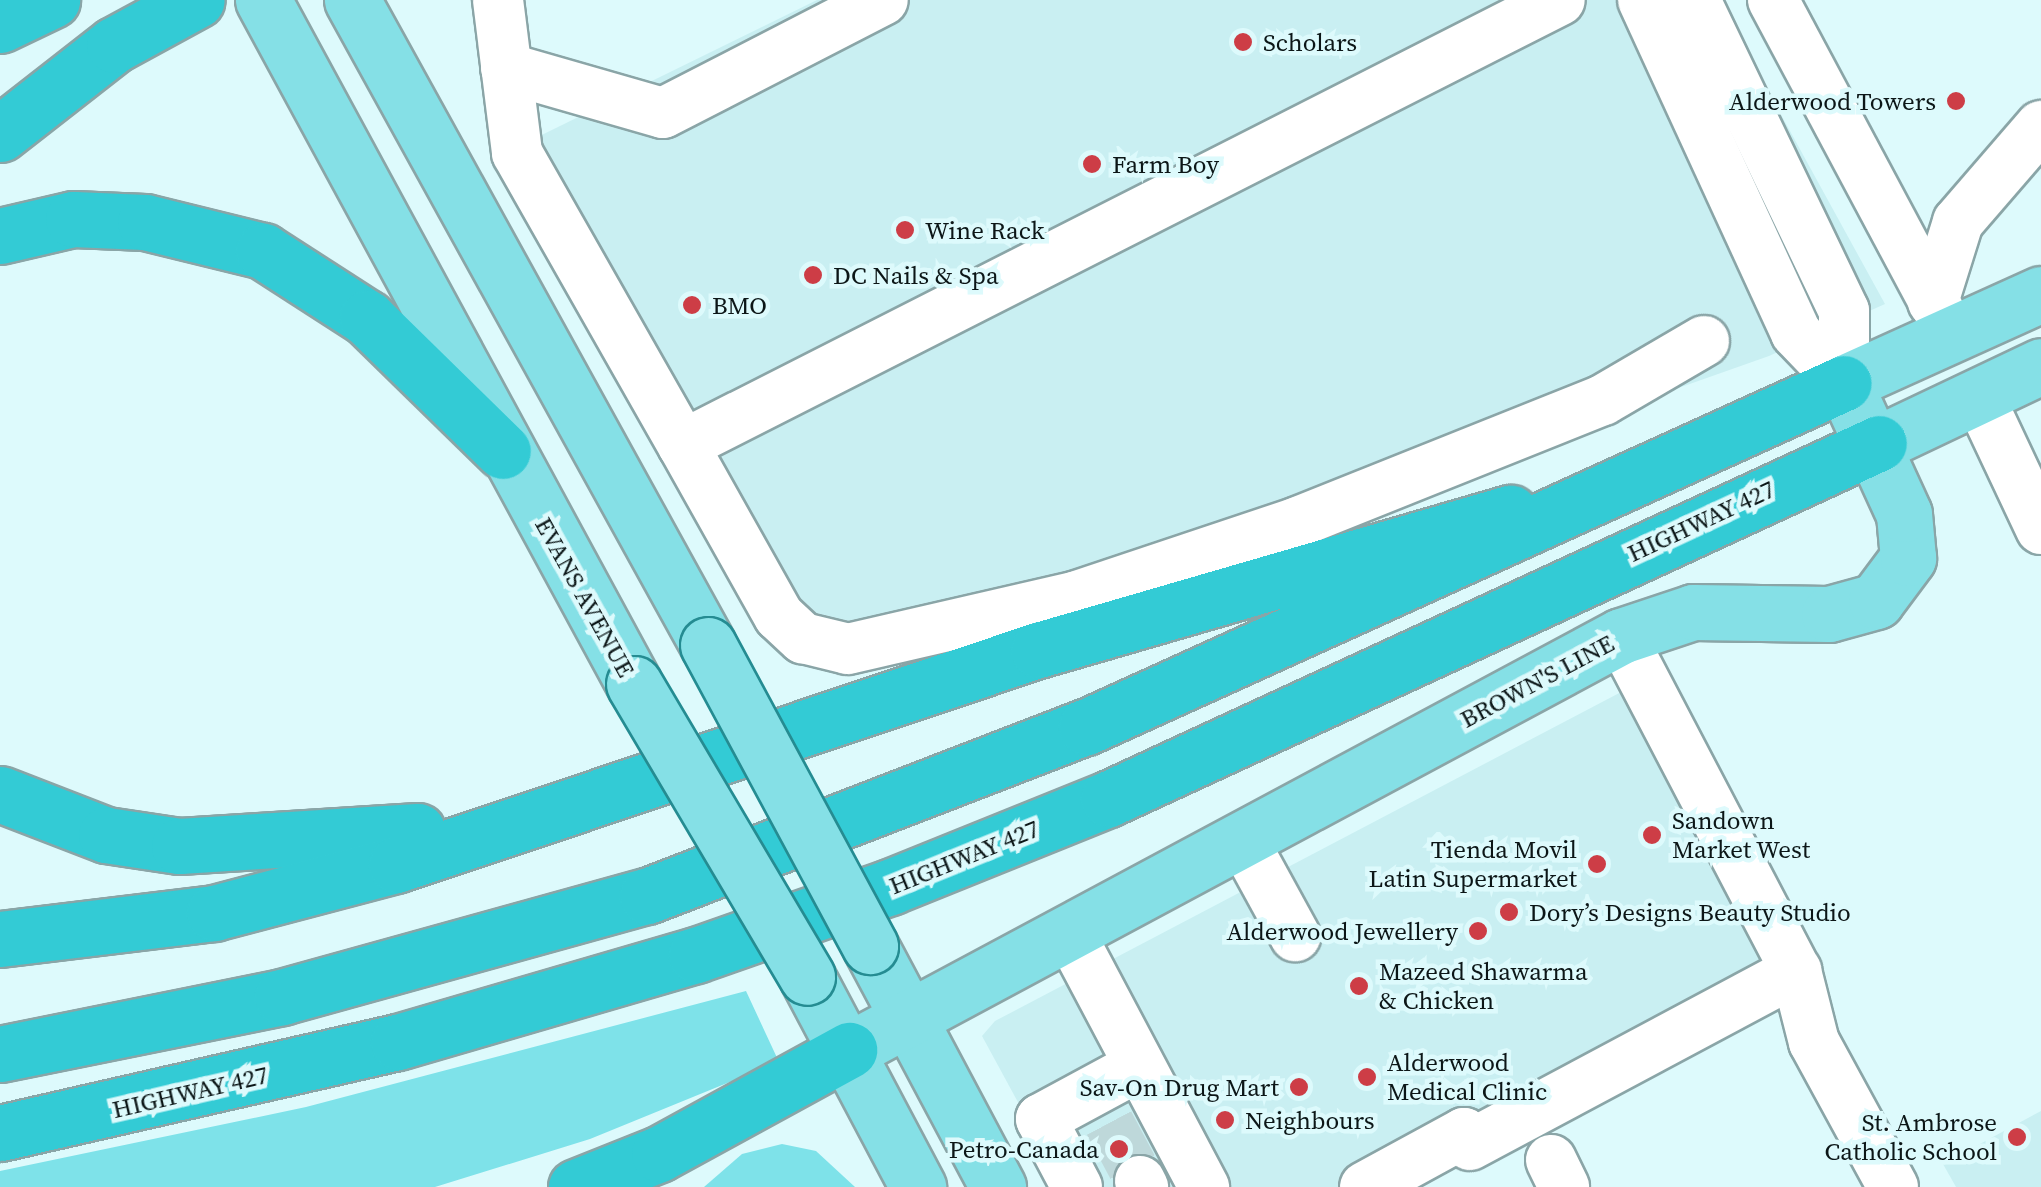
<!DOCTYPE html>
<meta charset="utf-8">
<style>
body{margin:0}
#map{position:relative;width:2041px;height:1187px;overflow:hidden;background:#ddfafc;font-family:"Source Serif 4",serif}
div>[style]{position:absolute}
.built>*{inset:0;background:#c9eff2}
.green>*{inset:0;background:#7ee2e9}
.minor-tunnel>*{height:50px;margin-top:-25px;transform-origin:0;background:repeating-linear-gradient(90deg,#bed8da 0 50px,transparent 0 75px)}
.roads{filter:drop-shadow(2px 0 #8aa5a7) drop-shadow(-2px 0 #8aa5a7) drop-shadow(0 2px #8aa5a7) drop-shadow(0 -2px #8aa5a7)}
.minor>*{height:50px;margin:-25px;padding:0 25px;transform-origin:25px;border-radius:25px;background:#fff}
.major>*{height:55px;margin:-27.5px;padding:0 27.5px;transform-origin:27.5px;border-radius:27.5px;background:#85e0e6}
.highway>*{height:55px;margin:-27.5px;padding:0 27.5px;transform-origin:27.5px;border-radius:27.5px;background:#33cbd5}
.bridges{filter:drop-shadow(2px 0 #258c92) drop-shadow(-2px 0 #258c92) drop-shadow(0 2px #258c92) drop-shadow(0 -2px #258c92)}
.major-bridge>*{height:55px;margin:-27.5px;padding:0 27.5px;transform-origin:27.5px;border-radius:27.5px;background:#85e0e6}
.dots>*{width:28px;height:28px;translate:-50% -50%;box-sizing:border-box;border:5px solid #ddfafc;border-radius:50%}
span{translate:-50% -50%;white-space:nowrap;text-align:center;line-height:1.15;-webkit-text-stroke:9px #ddfafc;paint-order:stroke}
.poi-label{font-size:25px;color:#0c1617}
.left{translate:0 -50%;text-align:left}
.right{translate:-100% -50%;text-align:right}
.street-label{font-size:25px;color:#0c1617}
</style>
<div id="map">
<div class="built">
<i style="clip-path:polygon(817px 0,1718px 0,1885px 304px,1769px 356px,1245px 541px,797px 664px,503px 154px)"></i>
<i style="clip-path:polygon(1665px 669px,1804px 941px,1363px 1187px,1064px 1187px,982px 1036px,995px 1021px)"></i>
<i style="clip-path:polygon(2041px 1111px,2041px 1187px,1956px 1187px,1943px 1164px)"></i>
</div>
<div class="green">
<i style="clip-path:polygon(746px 991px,779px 1062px,590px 1139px,435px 1187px,0 1187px,0 1171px,306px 1107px)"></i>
<i style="clip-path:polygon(782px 1144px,816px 1151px,855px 1187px,704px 1187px,742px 1154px)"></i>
</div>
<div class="minor-tunnel">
<i style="left:1109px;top:1123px;width:66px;rotate:61.9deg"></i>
</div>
<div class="roads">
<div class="minor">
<i style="left:498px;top:0;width:154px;rotate:82.9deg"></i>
<i style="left:517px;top:153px;width:336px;rotate:60.4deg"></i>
<i style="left:683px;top:445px;width:983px;rotate:-26.9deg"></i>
<i style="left:1643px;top:0;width:366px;rotate:65.3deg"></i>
<i style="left:1796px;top:333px;width:69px;rotate:46.2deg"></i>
<i style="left:1695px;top:0;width:345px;rotate:64.4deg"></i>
<i style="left:1844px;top:311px;width:72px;rotate:90deg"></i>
<i style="left:1773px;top:0;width:380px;rotate:61.9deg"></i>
<i style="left:506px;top:68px;width:163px;rotate:16deg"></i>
<i style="left:663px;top:113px;width:247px;rotate:-27.2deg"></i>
<i style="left:1933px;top:302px;width:84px;rotate:-72.6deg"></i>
<i style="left:1958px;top:222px;width:127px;rotate:-49.2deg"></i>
<i style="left:1979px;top:397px;width:146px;rotate:64.8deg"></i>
<i style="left:683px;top:445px;width:196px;rotate:60.7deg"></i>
<i style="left:779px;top:616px;width:33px;rotate:43deg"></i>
<i style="left:803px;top:638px;width:46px;rotate:13.7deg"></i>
<i style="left:848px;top:649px;width:235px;rotate:-13deg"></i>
<i style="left:1077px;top:596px;width:233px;rotate:-18.5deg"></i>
<i style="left:1298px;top:522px;width:328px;rotate:-21.8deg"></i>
<i style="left:1603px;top:400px;width:117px;rotate:-30.3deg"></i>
<i style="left:1242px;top:839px;width:111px;rotate:61.3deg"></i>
<i style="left:1069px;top:932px;width:289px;rotate:62.1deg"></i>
<i style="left:1796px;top:971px;width:73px;rotate:75.8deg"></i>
<i style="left:1814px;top:1042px;width:165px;rotate:61.4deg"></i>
<i style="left:1551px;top:1160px;width:30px;rotate:64deg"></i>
<i style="left:1140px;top:1181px;width:7px;rotate:63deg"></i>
<i style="left:1077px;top:1187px;width:77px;rotate:-117.9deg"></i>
<i style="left:1041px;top:1119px;width:111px;rotate:-28.4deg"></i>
<i style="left:1365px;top:1187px;width:113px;rotate:-28.6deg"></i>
<i style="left:1464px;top:1133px;width:13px;rotate:63deg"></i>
<i style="left:1470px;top:1145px;width:370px;rotate:-28.1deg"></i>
<i style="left:1796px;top:971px;width:378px;rotate:-117.6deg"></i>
</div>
<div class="major">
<i style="left:263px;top:0;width:778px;rotate:61.52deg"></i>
<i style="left:352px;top:0;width:737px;rotate:61.1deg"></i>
<i style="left:1879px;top:443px;width:179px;rotate:-25.4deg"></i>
<i style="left:870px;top:946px;width:273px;rotate:62deg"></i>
<i style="left:807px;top:977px;width:238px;rotate:62.1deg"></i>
<i style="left:849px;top:1050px;width:876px;rotate:-28.2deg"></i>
<i style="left:1621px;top:636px;width:76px;rotate:-18.4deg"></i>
<i style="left:1693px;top:612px;width:136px;rotate:0.8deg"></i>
<i style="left:1829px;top:614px;width:49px;rotate:-15.5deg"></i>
<i style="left:1876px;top:601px;width:54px;rotate:-53.3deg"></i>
<i style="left:1908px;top:558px;width:44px;rotate:-95.2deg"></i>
<i style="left:1904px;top:514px;width:144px;rotate:-114.6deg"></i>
<i style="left:1844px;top:383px;width:216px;rotate:-24.3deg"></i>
</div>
<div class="highway">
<i style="left:0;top:25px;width:58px;rotate:-25.7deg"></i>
<i style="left:0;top:134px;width:145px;rotate:-38deg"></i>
<i style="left:114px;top:45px;width:94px;rotate:-28.5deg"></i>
<i style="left:0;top:236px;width:75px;rotate:-13.1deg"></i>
<i style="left:73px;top:219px;width:72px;rotate:2.4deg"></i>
<i style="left:145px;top:222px;width:122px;rotate:13.8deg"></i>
<i style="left:263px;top:251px;width:124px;rotate:32.8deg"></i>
<i style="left:367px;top:318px;width:190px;rotate:44.4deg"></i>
<i style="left:0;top:794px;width:114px;rotate:21.1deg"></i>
<i style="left:106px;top:835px;width:74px;rotate:8.6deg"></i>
<i style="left:179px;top:846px;width:239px;rotate:-3.6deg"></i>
<i style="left:0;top:939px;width:216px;rotate:-6.9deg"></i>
<i style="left:214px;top:913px;width:188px;rotate:-14.8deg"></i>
<i style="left:396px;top:865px;width:677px;rotate:-18.52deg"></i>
<i style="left:1038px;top:650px;width:492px;rotate:-16.2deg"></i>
<i style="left:0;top:1054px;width:288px;rotate:-11.4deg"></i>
<i style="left:282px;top:997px;width:379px;rotate:-15.5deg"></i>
<i style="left:647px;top:896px;width:470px;rotate:-21.1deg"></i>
<i style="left:1086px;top:727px;width:832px;rotate:-24.41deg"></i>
<i style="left:0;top:1133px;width:408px;rotate:-12.9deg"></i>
<i style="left:398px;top:1042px;width:310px;rotate:-16.3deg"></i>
<i style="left:696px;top:955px;width:206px;rotate:-19.3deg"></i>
<i style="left:890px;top:887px;width:235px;rotate:-22deg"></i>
<i style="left:1108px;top:799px;width:849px;rotate:-24.78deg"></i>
<i style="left:576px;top:1187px;width:89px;rotate:-21.7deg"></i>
<i style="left:659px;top:1154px;width:217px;rotate:-28.7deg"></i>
</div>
</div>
<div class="bridges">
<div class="major-bridge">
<i style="left:708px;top:645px;width:342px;rotate:61.7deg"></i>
<i style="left:634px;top:684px;width:340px;rotate:59.4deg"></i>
</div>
</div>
<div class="dots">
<i style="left:1243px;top:42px;background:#cd3d46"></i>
<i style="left:1956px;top:101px;background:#cd3d46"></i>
<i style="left:1092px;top:164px;background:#cd3d46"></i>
<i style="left:905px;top:230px;background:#cd3d46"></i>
<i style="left:813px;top:275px;background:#cd3d46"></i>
<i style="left:692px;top:305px;background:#cd3d46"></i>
<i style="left:1652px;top:835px;background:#cd3d46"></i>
<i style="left:1597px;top:864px;background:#cd3d46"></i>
<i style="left:1509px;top:912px;background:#cd3d46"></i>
<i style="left:1478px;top:931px;background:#cd3d46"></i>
<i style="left:1359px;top:986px;background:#cd3d46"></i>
<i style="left:1367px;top:1077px;background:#cd3d46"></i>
<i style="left:1299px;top:1087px;background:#cd3d46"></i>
<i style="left:1225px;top:1120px;background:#cd3d46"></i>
<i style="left:2017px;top:1137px;background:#cd3d46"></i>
<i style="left:1119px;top:1149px;background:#cd3d46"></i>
</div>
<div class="poi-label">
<span class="left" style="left:1263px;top:42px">Scholars</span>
<span class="right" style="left:1936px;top:101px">Alderwood Towers</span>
<span class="left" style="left:1112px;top:164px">Farm Boy</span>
<span class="left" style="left:925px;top:230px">Wine Rack</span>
<span class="left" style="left:833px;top:275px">DC Nails &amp; Spa</span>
<span class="left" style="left:712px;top:305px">BMO</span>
<span class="left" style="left:1672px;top:835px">Sandown<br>Market West</span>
<span class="right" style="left:1577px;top:864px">Tienda Movil<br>Latin Supermarket</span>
<span class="left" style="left:1529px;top:912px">Dory’s Designs Beauty Studio</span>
<span class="right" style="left:1458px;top:931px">Alderwood Jewellery</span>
<span class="left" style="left:1379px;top:986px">Mazeed Shawarma<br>&amp; Chicken</span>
<span class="left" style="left:1387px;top:1077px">Alderwood<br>Medical Clinic</span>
<span class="right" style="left:1279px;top:1087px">Sav-On Drug Mart</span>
<span class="left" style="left:1245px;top:1120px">Neighbours</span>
<span class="right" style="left:1997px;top:1137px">St. Ambrose<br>Catholic School</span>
<span class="right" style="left:1099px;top:1149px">Petro-Canada</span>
</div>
<div class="street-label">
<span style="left:1701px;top:521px;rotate:-25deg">HIGHWAY 427</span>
<span style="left:585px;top:597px;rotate:61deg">EVANS AVENUE</span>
<span style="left:1537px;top:681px;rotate:-28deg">BROWN'S LINE</span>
<span style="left:964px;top:857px;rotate:-22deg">HIGHWAY 427</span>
<span style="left:190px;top:1092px;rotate:-13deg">HIGHWAY 427</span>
</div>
</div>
